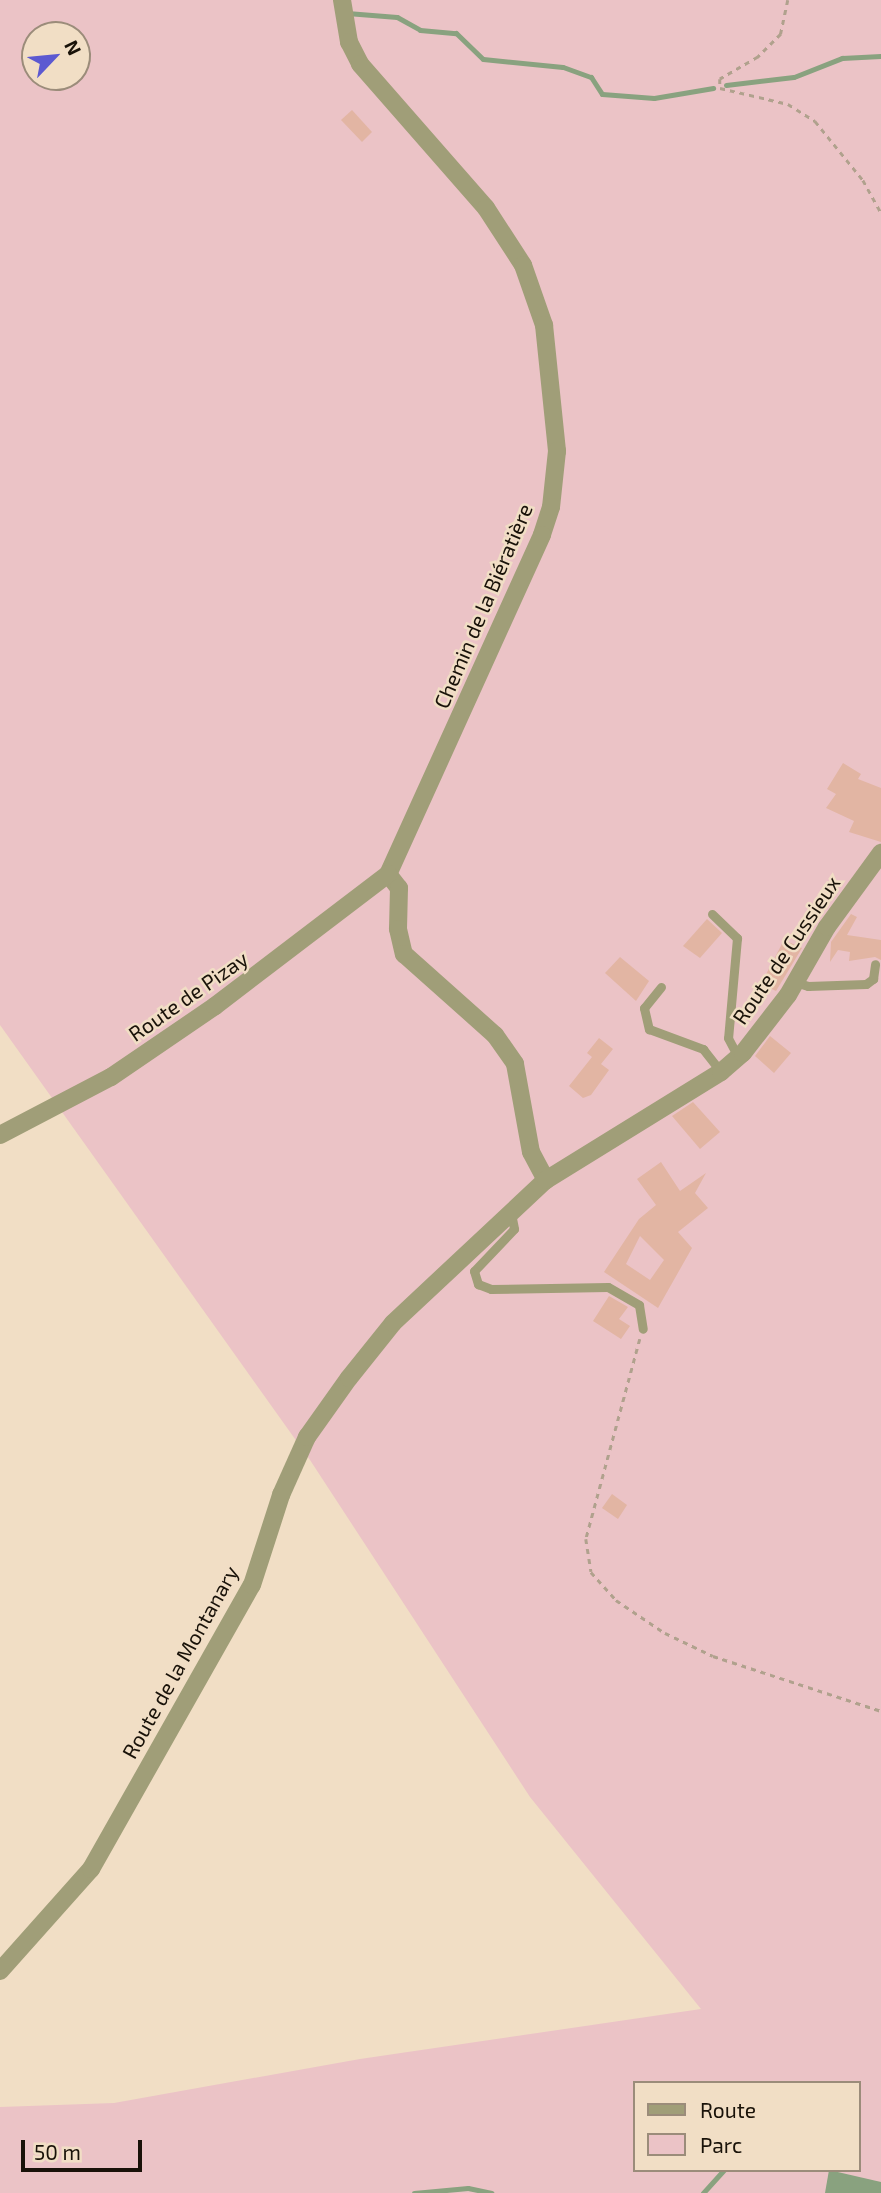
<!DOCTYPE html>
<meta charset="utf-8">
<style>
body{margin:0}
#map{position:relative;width:881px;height:2193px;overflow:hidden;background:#f1dec5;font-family:"Exo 2",sans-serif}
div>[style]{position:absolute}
.green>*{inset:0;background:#ebc3c6}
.water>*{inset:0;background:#89a27f}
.stream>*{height:5px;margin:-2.5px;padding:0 2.5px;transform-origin:2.5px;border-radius:2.5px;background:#89a27f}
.building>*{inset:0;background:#e2b5a3}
.path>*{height:2.5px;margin-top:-1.25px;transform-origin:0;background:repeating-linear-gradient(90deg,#b0a18d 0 5px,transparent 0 10px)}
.service>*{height:9px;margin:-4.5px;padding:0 4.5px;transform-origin:4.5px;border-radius:4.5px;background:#a09e78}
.minor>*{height:18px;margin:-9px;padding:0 9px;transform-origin:9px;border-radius:9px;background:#a09e78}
span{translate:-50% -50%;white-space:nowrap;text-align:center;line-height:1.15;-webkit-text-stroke:5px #f1dec5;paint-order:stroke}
.street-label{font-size:21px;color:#191209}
.legend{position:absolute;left:633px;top:2081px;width:228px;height:91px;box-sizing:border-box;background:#f1dec5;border:2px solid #9b8c7a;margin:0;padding:9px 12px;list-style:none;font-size:21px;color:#191209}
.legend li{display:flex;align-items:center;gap:14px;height:35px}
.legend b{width:35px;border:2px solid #9b8c7a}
.north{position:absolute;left:21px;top:21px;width:70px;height:70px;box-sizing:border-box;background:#f1dec5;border:2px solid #9b8c7a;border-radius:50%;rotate:64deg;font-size:19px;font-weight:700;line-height:28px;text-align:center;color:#191209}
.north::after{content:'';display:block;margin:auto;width:24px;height:32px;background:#5c59d1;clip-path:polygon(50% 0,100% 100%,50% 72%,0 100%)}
.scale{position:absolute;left:21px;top:2140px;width:121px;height:32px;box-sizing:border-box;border:4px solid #191209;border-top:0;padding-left:9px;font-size:21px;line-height:24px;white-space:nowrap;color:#191209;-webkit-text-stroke:5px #f1dec5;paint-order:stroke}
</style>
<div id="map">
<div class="green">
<i style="clip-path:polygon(evenodd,0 0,881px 0,881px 2193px,0 2193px,0 2107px,114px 2103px,360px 2059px,701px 2009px,530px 1797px,310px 1460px,0 1025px,0 0,35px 35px,77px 35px,77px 77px,35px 77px,35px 35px,0 0,634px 2083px,858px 2083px,858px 2170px,634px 2170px,634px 2083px)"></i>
</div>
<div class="water">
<i style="clip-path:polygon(829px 2170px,881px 2182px,881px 2193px,825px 2193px)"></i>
</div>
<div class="stream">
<i style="left:347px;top:13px;width:50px;rotate:4.6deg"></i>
<i style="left:397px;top:17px;width:26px;rotate:29deg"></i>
<i style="left:420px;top:30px;width:36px;rotate:5deg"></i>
<i style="left:456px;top:33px;width:37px;rotate:44deg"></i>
<i style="left:483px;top:59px;width:80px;rotate:5.7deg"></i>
<i style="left:563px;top:67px;width:30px;rotate:20deg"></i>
<i style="left:591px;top:77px;width:20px;rotate:57deg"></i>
<i style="left:602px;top:94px;width:52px;rotate:4.4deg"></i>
<i style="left:654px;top:98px;width:60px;rotate:-9.6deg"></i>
<i style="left:726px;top:85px;width:68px;rotate:-6.7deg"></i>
<i style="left:794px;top:77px;width:52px;rotate:-21.6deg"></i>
<i style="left:842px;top:58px;width:39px;rotate:-3deg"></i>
<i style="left:414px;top:2193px;width:54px;rotate:-5.3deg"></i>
<i style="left:468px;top:2188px;width:24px;rotate:12deg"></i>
<i style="left:703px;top:2193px;width:31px;rotate:-48deg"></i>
</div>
<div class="building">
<i style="clip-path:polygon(352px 110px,372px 132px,362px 142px,341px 120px)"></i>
<i style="clip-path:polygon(843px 763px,861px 774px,858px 779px,881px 788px,881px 842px,849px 832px,854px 821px,826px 808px,836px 794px,827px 789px)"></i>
<i style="clip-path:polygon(851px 914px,857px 917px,847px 935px,881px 940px,881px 960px,875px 957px,849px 961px,850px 952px,838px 950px,830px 962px,831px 942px)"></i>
<i style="clip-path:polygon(707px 919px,722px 933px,700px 958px,683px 946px)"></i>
<i style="clip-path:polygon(784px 940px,802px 948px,776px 991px,761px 984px)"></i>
<i style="clip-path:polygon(620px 957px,649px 981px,636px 1001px,605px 973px)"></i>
<i style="clip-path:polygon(770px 1036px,791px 1053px,774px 1073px,755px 1056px)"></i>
<i style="clip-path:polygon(599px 1038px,613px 1049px,601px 1064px,609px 1070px,591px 1095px,583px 1098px,569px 1086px,592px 1057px,587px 1053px)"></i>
<i style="clip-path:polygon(693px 1102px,720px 1132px,700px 1149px,672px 1116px)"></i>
<i style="clip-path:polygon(evenodd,661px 1162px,680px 1191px,706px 1173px,695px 1193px,708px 1208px,678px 1232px,692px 1248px,658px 1308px,604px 1272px,639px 1219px,656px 1205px,637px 1179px,661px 1162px,640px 1236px,664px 1260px,650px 1280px,626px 1264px,640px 1236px)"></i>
<i style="clip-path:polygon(609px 1296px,628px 1307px,619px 1319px,630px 1326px,621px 1339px,593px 1321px)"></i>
<i style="clip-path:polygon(612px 1494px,627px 1505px,618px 1519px,602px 1508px)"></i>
</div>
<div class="path">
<i style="left:788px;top:0;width:35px;rotate:102deg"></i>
<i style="left:781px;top:34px;width:33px;rotate:135deg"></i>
<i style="left:758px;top:57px;width:44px;rotate:149.9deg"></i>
<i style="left:720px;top:79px;width:9px;rotate:90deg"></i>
<i style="left:720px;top:88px;width:70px;rotate:13.2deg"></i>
<i style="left:788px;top:104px;width:32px;rotate:32deg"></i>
<i style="left:815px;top:121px;width:76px;rotate:50.9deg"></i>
<i style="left:863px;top:180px;width:37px;rotate:61deg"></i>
<i style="left:640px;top:1339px;width:207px;rotate:105.1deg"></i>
<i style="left:586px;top:1539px;width:33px;rotate:81deg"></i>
<i style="left:591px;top:1572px;width:38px;rotate:48deg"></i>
<i style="left:616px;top:1600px;width:59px;rotate:34deg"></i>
<i style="left:665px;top:1633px;width:53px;rotate:25.6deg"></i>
<i style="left:713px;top:1656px;width:177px;rotate:18.1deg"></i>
</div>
<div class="service">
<i style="left:712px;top:914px;width:35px;rotate:44deg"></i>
<i style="left:737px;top:938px;width:100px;rotate:95.1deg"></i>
<i style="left:728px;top:1038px;width:21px;rotate:62deg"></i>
<i style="left:795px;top:982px;width:14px;rotate:17deg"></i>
<i style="left:808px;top:986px;width:58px;rotate:-2deg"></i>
<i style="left:866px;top:984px;width:9px;rotate:-36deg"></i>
<i style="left:873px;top:979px;width:15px;rotate:-82deg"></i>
<i style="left:661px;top:987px;width:27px;rotate:129deg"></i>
<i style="left:644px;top:1008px;width:22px;rotate:77deg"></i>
<i style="left:649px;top:1029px;width:58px;rotate:20.3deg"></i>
<i style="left:703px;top:1049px;width:29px;rotate:52deg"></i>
<i style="left:511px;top:1213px;width:16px;rotate:79deg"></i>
<i style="left:514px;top:1229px;width:58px;rotate:133.6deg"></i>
<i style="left:474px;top:1271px;width:14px;rotate:73deg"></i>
<i style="left:478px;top:1284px;width:14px;rotate:21deg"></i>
<i style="left:491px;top:1289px;width:117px;rotate:-1deg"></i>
<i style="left:608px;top:1287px;width:36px;rotate:30deg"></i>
<i style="left:639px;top:1305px;width:24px;rotate:81deg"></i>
</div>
<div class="minor">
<i style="left:342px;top:0;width:43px;rotate:80.5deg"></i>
<i style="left:349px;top:42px;width:25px;rotate:63deg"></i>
<i style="left:360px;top:64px;width:191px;rotate:48.8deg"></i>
<i style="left:486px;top:208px;width:68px;rotate:57deg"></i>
<i style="left:523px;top:265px;width:64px;rotate:70.7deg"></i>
<i style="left:544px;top:325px;width:127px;rotate:84.1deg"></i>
<i style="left:557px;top:451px;width:56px;rotate:96.1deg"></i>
<i style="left:551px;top:507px;width:29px;rotate:108deg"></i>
<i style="left:542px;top:535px;width:372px;rotate:114.4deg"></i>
<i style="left:388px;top:874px;width:18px;rotate:52deg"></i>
<i style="left:399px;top:888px;width:41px;rotate:91.4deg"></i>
<i style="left:398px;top:929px;width:26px;rotate:77deg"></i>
<i style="left:404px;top:954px;width:122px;rotate:41.7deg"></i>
<i style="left:495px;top:1035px;width:35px;rotate:55deg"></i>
<i style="left:515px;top:1064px;width:89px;rotate:79.7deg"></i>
<i style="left:531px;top:1152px;width:32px;rotate:62deg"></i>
<i style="left:0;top:1135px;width:125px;rotate:-27.6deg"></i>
<i style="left:111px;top:1077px;width:126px;rotate:-34.3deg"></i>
<i style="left:215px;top:1006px;width:218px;rotate:-37.3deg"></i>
<i style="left:0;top:1971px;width:137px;rotate:-48.3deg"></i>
<i style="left:91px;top:1869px;width:326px;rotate:-60.5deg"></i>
<i style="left:252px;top:1585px;width:95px;rotate:-72.1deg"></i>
<i style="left:281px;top:1495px;width:64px;rotate:-65.9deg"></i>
<i style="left:307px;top:1437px;width:72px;rotate:-54.6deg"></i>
<i style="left:349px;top:1378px;width:70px;rotate:-51.3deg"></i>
<i style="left:393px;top:1323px;width:209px;rotate:-43.1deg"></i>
<i style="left:546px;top:1180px;width:206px;rotate:-31.7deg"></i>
<i style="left:721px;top:1072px;width:29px;rotate:-41deg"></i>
<i style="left:743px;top:1053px;width:73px;rotate:-52.2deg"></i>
<i style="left:788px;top:995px;width:78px;rotate:-60.2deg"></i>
<i style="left:827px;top:927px;width:92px;rotate:-53.9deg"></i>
</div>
<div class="street-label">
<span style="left:483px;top:606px;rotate:-67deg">Chemin de la Biératière</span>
<span style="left:786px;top:950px;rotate:-56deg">Route de Cussieux</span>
<span style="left:188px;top:996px;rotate:-35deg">Route de Pizay</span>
<span style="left:180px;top:1662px;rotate:-61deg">Route de la Montanary</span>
</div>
<ul class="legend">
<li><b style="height:9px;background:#a09e78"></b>Route</li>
<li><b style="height:19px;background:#ebc3c6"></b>Parc</li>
</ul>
<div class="north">N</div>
<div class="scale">50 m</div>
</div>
